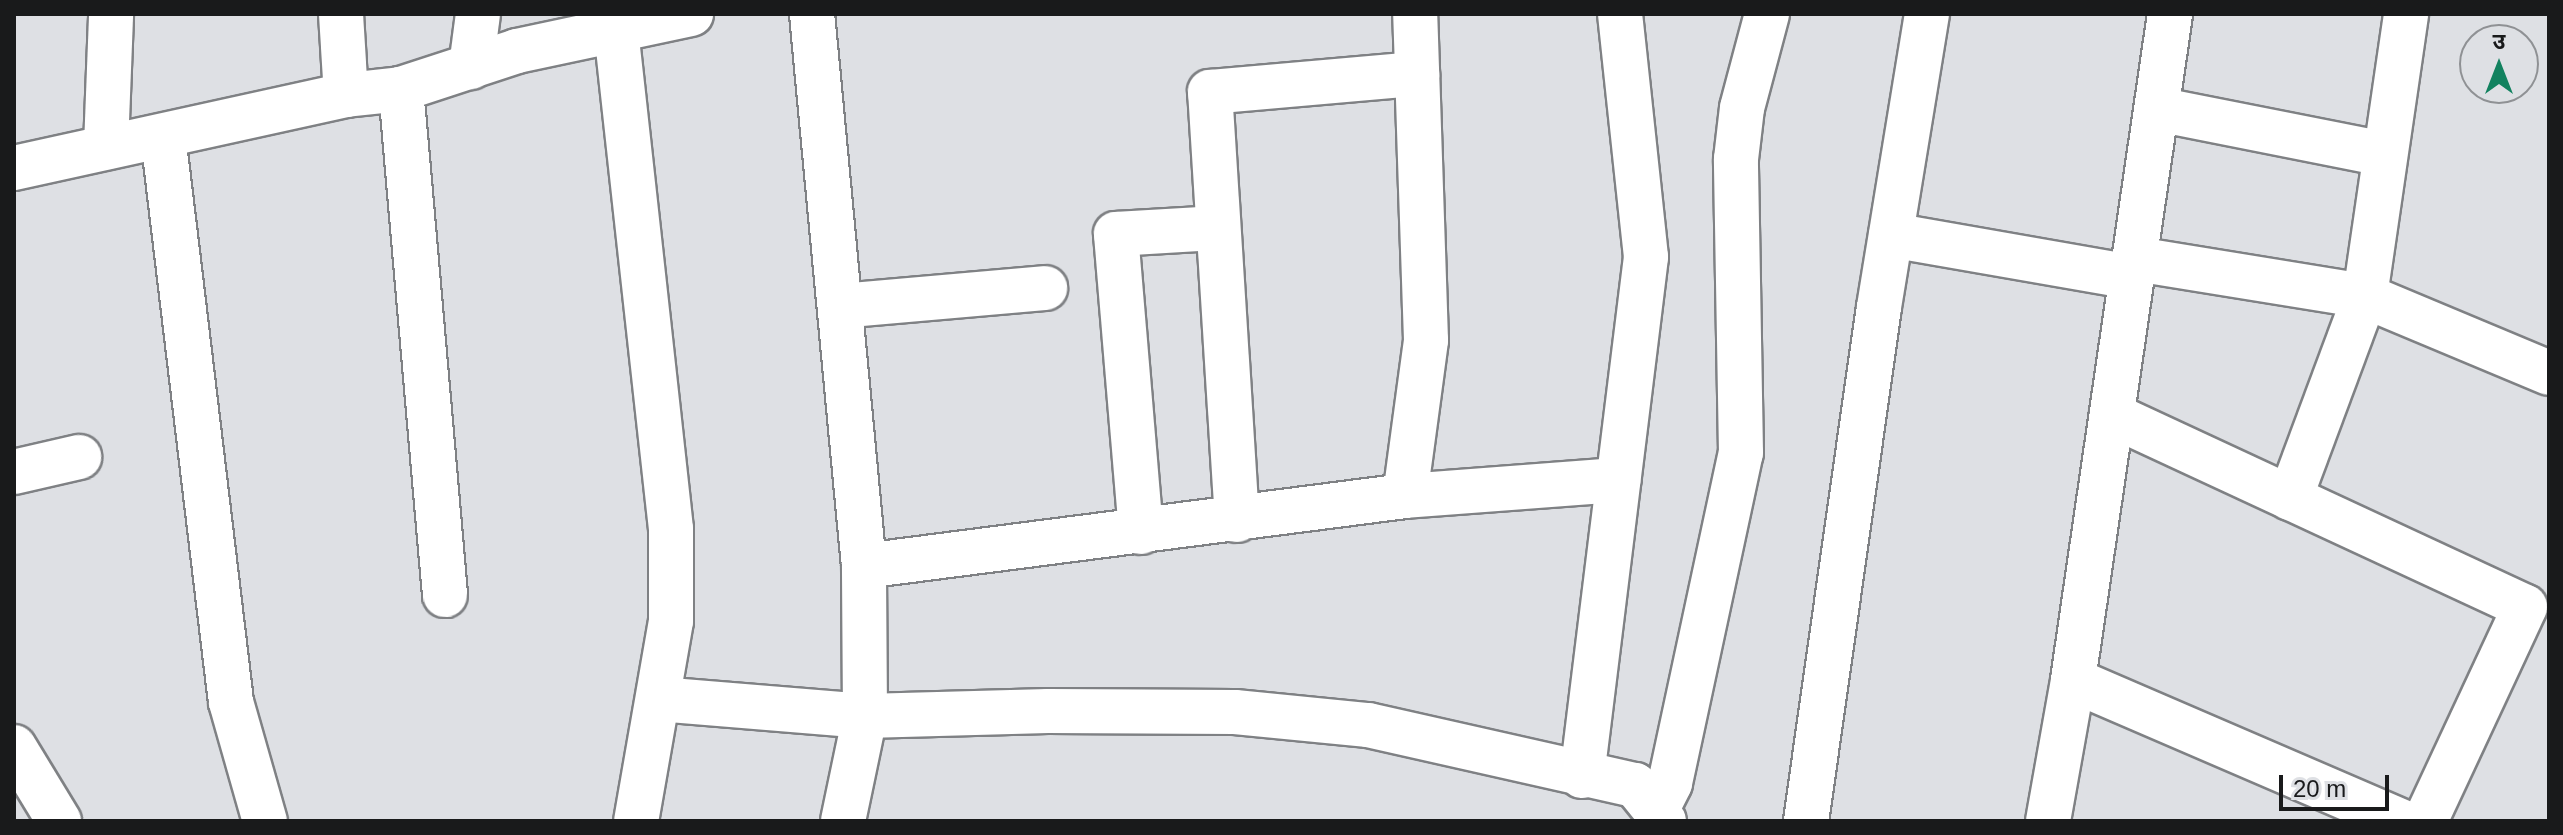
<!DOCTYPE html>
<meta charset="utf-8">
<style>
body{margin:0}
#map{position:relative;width:2563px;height:835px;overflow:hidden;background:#dee0e4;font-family:Arial,"Noto Sans Devanagari",sans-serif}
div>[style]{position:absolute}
.roads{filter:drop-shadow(2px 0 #7f8184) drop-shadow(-2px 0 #7f8184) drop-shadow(0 2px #7f8184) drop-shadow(0 -2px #7f8184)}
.minor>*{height:44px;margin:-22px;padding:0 22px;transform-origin:22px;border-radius:22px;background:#fff}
span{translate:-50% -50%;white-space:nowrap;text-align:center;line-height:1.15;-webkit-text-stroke:6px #dee0e4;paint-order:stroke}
.frame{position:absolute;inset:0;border:16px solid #191a1b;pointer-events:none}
.north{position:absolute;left:2459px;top:24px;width:80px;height:80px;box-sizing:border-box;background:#dee0e4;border:2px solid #8f9194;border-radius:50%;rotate:0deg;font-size:22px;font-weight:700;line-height:32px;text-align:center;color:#191a1b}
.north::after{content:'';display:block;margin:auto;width:28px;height:36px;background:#12825f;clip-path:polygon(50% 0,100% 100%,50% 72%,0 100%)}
.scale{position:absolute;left:2279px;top:775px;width:110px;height:36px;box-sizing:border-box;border:4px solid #191a1b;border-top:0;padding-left:10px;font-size:24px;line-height:28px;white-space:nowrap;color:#191a1b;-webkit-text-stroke:6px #dee0e4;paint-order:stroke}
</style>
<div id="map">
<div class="roads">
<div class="minor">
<i style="left:341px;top:14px;width:81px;rotate:86.5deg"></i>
<i style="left:812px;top:14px;width:554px;rotate:84.62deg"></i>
<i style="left:864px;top:566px;width:546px;rotate:-7.37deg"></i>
<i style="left:1405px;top:496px;width:214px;rotate:-4.3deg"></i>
<i style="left:616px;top:30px;width:502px;rotate:83.71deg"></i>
<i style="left:671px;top:529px;width:92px;rotate:90deg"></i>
<i style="left:671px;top:621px;width:203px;rotate:99.9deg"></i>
<i style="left:471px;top:67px;width:53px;rotate:-82.5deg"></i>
<i style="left:401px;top:89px;width:508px;rotate:85.03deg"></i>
<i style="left:2157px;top:109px;width:232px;rotate:11.2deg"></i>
<i style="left:163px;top:136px;width:570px;rotate:83.15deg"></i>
<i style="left:231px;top:702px;width:124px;rotate:74.1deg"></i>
<i style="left:106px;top:147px;width:133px;rotate:-87.8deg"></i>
<i style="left:14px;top:168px;width:340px;rotate:-12.4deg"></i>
<i style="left:346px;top:95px;width:55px;rotate:-6.2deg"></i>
<i style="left:401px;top:89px;width:122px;rotate:-18.1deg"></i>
<i style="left:517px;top:51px;width:178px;rotate:-12deg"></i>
<i style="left:1891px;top:235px;width:245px;rotate:9.9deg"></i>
<i style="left:2136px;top:259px;width:232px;rotate:9.2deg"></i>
<i style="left:2365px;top:296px;width:199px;rotate:22.7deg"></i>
<i style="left:840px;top:306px;width:206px;rotate:-5deg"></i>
<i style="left:2112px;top:415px;width:455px;rotate:24.9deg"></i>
<i style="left:2525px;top:607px;width:236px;rotate:115deg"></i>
<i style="left:14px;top:472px;width:67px;rotate:-13deg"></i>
<i style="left:1405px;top:496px;width:157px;rotate:-82.3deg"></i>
<i style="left:1426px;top:340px;width:326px;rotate:-91.9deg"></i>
<i style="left:2290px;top:498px;width:215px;rotate:-69.6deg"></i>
<i style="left:2365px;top:296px;width:285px;rotate:-81.7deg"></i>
<i style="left:1237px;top:520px;width:429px;rotate:-93.6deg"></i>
<i style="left:1210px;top:92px;width:208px;rotate:-5deg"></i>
<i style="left:1141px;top:532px;width:299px;rotate:-94.8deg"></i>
<i style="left:1116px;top:234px;width:102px;rotate:-3.4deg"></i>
<i style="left:2073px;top:680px;width:357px;rotate:23.3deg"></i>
<i style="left:658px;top:699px;width:208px;rotate:4.7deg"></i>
<i style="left:865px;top:716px;width:183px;rotate:-1.6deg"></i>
<i style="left:1048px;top:711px;width:187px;rotate:0.3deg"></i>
<i style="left:1235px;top:712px;width:134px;rotate:5.6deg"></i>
<i style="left:1368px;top:725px;width:274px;rotate:12.7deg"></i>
<i style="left:1635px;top:785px;width:46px;rotate:51.1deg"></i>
<i style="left:14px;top:747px;width:87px;rotate:58.7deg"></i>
<i style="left:1582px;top:776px;width:523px;rotate:-82.97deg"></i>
<i style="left:1646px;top:257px;width:244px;rotate:-96.1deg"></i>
<i style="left:1656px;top:811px;width:31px;rotate:-63deg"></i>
<i style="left:1670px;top:783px;width:338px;rotate:-77.9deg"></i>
<i style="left:1741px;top:453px;width:294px;rotate:-91deg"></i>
<i style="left:1736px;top:159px;width:51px;rotate:-83.3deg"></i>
<i style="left:1742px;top:108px;width:97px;rotate:-75.1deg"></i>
<i style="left:843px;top:821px;width:107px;rotate:-78.2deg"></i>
<i style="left:865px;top:716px;width:150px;rotate:-90.4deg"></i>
<i style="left:1806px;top:821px;width:519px;rotate:-81.92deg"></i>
<i style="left:1879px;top:307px;width:297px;rotate:-80.7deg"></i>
<i style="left:2048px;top:821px;width:143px;rotate:-79.9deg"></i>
<i style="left:2073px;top:680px;width:673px;rotate:-81.71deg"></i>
</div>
</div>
<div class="frame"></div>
<div class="north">उ</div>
<div class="scale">20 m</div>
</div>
